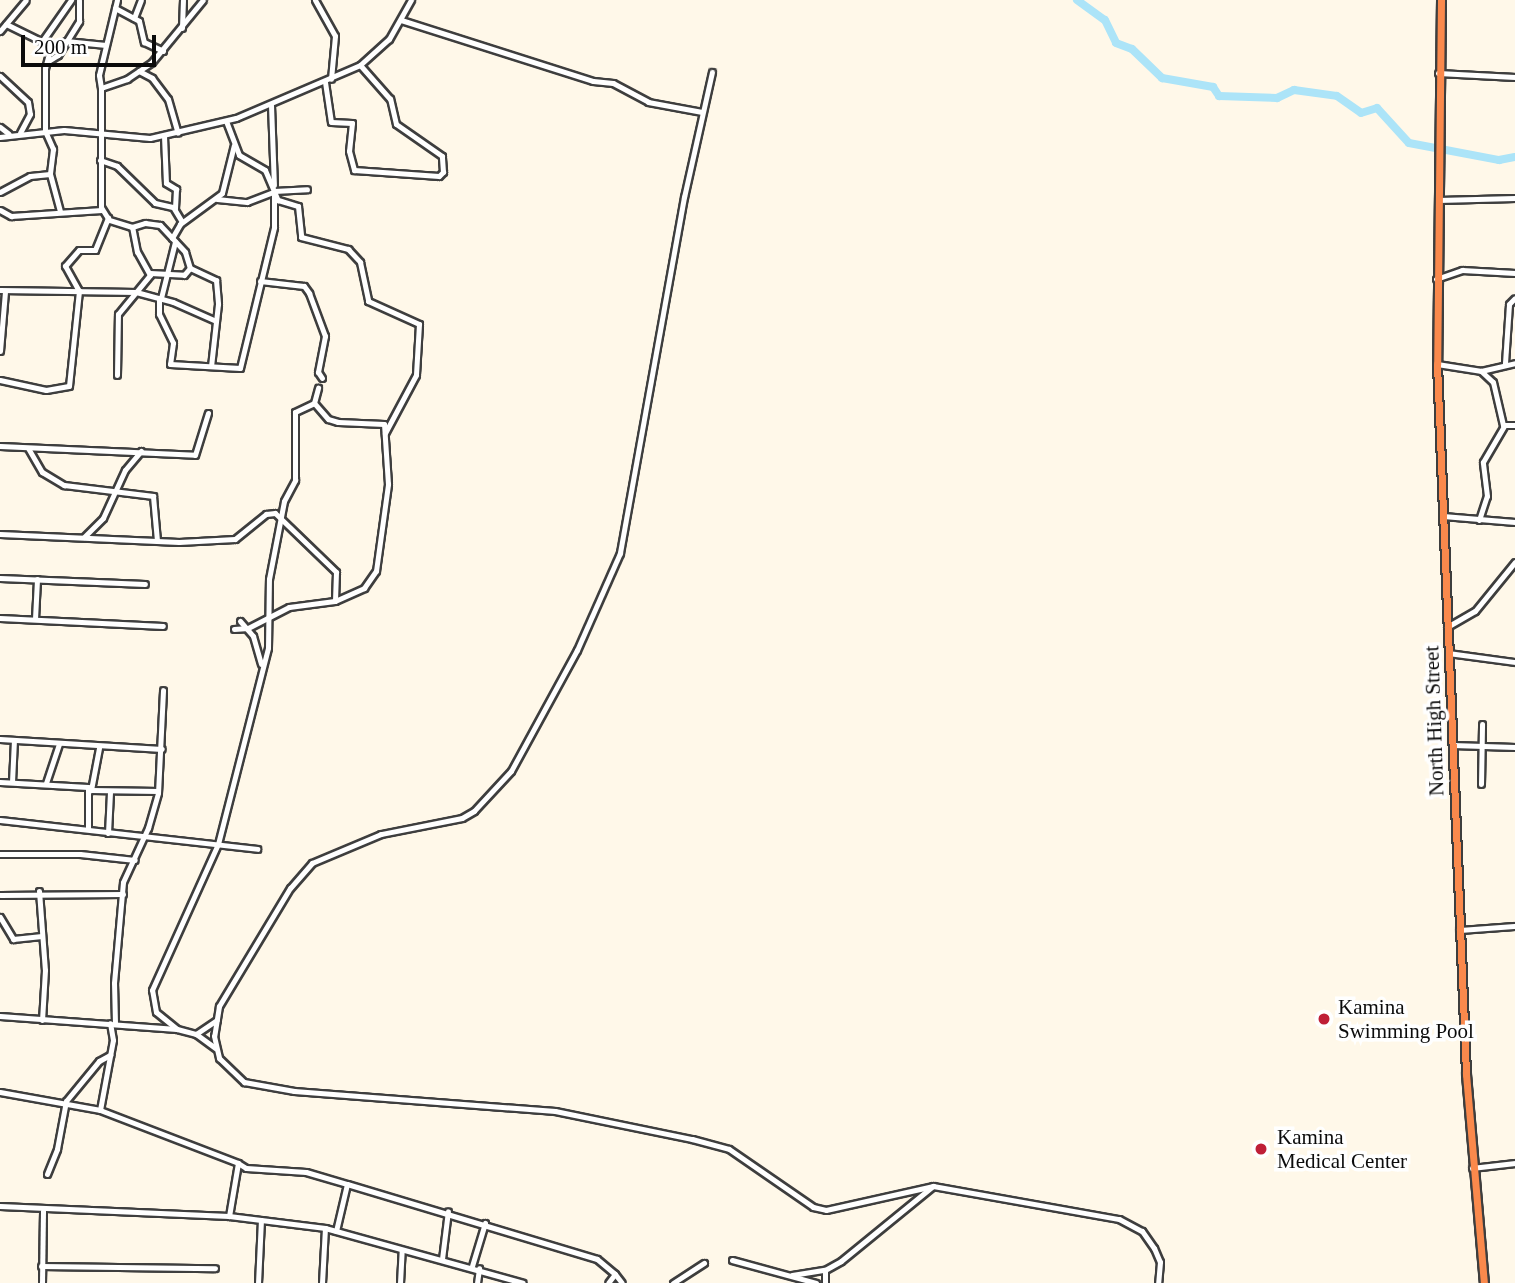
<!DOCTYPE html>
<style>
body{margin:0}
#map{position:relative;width:1515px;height:1283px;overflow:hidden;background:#fff8e9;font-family:"Times New Roman",serif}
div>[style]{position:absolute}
.river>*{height:8px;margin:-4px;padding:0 4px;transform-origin:4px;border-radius:4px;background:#ace4f8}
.roads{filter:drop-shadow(2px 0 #3e3e3e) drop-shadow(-2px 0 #3e3e3e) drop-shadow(0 2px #3e3e3e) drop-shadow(0 -2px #3e3e3e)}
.minor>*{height:5px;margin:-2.5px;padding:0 2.5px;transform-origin:2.5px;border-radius:2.5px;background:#fff}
.highway>*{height:7px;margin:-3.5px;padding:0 3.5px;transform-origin:3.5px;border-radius:3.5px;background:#fa894c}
.dots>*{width:19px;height:19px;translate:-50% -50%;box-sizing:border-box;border:4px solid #fff;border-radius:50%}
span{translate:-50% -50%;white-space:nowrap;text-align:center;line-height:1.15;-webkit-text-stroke:7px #fff;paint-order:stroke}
.street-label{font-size:21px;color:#0b0b0b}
.poi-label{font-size:21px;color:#0b0b0b}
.left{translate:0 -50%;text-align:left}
.scale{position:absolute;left:21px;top:35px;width:135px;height:32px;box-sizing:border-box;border:4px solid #0b0b0b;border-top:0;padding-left:9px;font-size:21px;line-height:24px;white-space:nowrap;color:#0b0b0b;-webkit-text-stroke:5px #fff;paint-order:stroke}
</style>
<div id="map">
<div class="river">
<i style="left:1077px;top:0;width:34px;rotate:36deg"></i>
<i style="left:1105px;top:20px;width:25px;rotate:64deg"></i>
<i style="left:1116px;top:43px;width:17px;rotate:21deg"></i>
<i style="left:1132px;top:49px;width:42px;rotate:44deg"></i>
<i style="left:1162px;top:78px;width:52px;rotate:10deg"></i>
<i style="left:1213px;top:87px;width:11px;rotate:56deg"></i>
<i style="left:1219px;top:96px;width:58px;rotate:2deg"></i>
<i style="left:1277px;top:98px;width:19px;rotate:-25deg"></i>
<i style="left:1294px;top:90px;width:43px;rotate:7.9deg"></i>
<i style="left:1337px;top:96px;width:29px;rotate:35deg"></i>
<i style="left:1361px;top:113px;width:17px;rotate:-17deg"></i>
<i style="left:1377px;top:108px;width:47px;rotate:47.6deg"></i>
<i style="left:1409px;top:143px;width:92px;rotate:10.7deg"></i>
<i style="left:1499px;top:160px;width:16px;rotate:-11deg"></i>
</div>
<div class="roads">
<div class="minor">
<i style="left:315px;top:0;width:41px;rotate:60.9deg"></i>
<i style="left:335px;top:36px;width:43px;rotate:95.3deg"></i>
<i style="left:115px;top:8px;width:27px;rotate:28deg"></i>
<i style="left:139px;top:21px;width:22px;rotate:77deg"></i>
<i style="left:144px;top:42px;width:21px;rotate:25deg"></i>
<i style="left:134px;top:18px;width:19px;rotate:-69deg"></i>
<i style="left:401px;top:20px;width:201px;rotate:17.6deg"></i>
<i style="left:593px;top:81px;width:20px;rotate:6deg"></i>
<i style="left:613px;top:83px;width:40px;rotate:28deg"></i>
<i style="left:648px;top:102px;width:55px;rotate:10.5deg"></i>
<i style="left:6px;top:24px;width:50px;rotate:26.1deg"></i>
<i style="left:51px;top:46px;width:23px;rotate:105deg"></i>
<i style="left:45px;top:68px;width:63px;rotate:90deg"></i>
<i style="left:45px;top:131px;width:20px;rotate:66deg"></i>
<i style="left:53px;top:149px;width:25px;rotate:97deg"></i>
<i style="left:50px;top:174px;width:38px;rotate:75deg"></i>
<i style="left:182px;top:28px;width:28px;rotate:-88deg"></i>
<i style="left:0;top:31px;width:40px;rotate:-50deg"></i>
<i style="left:43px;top:40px;width:49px;rotate:-55deg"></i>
<i style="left:66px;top:41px;width:40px;rotate:5.7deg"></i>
<i style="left:50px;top:60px;width:9px;rotate:-32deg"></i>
<i style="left:58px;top:55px;width:40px;rotate:-58deg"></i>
<i style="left:79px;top:21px;width:21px;rotate:-90deg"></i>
<i style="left:139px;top:71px;width:15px;rotate:28deg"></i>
<i style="left:152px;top:78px;width:26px;rotate:53deg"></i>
<i style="left:168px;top:99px;width:35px;rotate:74deg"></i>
<i style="left:712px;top:72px;width:128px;rotate:102.6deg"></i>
<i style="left:684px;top:197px;width:362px;rotate:100.2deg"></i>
<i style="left:620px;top:553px;width:106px;rotate:113.9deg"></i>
<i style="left:577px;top:650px;width:138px;rotate:118.6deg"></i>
<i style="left:511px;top:771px;width:54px;rotate:132.8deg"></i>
<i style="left:474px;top:811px;width:14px;rotate:150deg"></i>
<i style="left:462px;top:818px;width:83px;rotate:168.8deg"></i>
<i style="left:381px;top:834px;width:75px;rotate:157.2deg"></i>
<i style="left:312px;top:863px;width:33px;rotate:131deg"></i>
<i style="left:290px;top:888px;width:138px;rotate:121deg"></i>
<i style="left:219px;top:1006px;width:30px;rotate:99deg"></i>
<i style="left:214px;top:1036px;width:23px;rotate:77deg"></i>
<i style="left:219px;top:1058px;width:35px;rotate:44deg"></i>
<i style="left:244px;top:1082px;width:51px;rotate:10.2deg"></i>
<i style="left:294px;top:1091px;width:262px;rotate:4.4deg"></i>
<i style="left:555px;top:1111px;width:140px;rotate:11.6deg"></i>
<i style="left:692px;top:1139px;width:38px;rotate:15deg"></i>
<i style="left:729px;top:1149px;width:102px;rotate:34.6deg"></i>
<i style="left:813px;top:1207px;width:13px;rotate:13deg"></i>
<i style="left:826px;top:1210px;width:110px;rotate:-12.6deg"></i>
<i style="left:933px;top:1186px;width:189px;rotate:10.1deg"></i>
<i style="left:1119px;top:1219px;width:26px;rotate:28deg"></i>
<i style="left:1142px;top:1231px;width:21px;rotate:55deg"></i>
<i style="left:1154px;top:1248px;width:15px;rotate:67deg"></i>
<i style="left:1160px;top:1262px;width:21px;rotate:95deg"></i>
<i style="left:1438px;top:73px;width:77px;rotate:3deg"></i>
<i style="left:0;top:76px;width:38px;rotate:43deg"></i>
<i style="left:28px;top:102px;width:12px;rotate:81deg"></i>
<i style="left:30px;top:114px;width:21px;rotate:118deg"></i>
<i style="left:325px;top:82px;width:40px;rotate:81.5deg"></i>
<i style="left:331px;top:122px;width:21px;rotate:3deg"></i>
<i style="left:352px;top:123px;width:28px;rotate:96deg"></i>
<i style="left:349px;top:151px;width:20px;rotate:75deg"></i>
<i style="left:354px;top:170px;width:85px;rotate:4deg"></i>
<i style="left:439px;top:176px;width:6px;rotate:-45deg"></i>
<i style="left:443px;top:172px;width:16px;rotate:-94deg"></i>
<i style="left:442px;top:156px;width:56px;rotate:-145.2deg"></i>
<i style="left:396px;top:124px;width:26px;rotate:-103deg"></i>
<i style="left:390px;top:99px;width:45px;rotate:-131.4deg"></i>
<i style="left:101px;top:88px;width:13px;rotate:-99deg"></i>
<i style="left:99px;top:75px;width:77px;rotate:-76.5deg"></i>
<i style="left:271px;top:105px;width:80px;rotate:87.9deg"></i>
<i style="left:226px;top:121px;width:36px;rotate:69deg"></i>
<i style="left:239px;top:155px;width:30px;rotate:30deg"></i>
<i style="left:265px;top:170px;width:33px;rotate:67deg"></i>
<i style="left:278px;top:200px;width:21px;rotate:17deg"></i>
<i style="left:298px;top:206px;width:31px;rotate:84deg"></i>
<i style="left:301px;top:237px;width:49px;rotate:14.3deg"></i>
<i style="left:348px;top:249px;width:18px;rotate:47deg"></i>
<i style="left:360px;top:262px;width:40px;rotate:78deg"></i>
<i style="left:368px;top:301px;width:56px;rotate:24.3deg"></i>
<i style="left:419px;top:324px;width:51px;rotate:93.4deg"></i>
<i style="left:416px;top:375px;width:66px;rotate:118.1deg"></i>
<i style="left:0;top:127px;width:11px;rotate:38deg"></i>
<i style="left:164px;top:136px;width:47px;rotate:87.6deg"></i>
<i style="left:166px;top:183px;width:12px;rotate:31deg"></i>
<i style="left:176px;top:189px;width:20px;rotate:93deg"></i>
<i style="left:0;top:137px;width:64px;rotate:-6.2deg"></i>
<i style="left:64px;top:130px;width:86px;rotate:5.3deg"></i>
<i style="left:150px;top:138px;width:88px;rotate:-13.1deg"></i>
<i style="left:236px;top:118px;width:135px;rotate:-23.1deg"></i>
<i style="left:360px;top:65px;width:39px;rotate:-42deg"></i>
<i style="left:389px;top:39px;width:45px;rotate:-60.6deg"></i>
<i style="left:100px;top:160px;width:18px;rotate:19deg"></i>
<i style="left:117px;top:166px;width:53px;rotate:44.2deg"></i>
<i style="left:155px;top:203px;width:18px;rotate:13deg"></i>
<i style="left:173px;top:207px;width:17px;rotate:59deg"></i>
<i style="left:274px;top:191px;width:33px;rotate:-3deg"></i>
<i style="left:0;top:192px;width:34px;rotate:-28deg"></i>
<i style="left:30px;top:176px;width:20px;rotate:-6deg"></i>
<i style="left:217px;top:199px;width:30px;rotate:6deg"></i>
<i style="left:247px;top:202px;width:28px;rotate:-21deg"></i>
<i style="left:1438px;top:200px;width:77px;rotate:-1.5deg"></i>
<i style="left:0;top:210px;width:13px;rotate:29deg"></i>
<i style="left:11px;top:216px;width:91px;rotate:-3.8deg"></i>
<i style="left:132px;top:227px;width:14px;rotate:-17deg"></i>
<i style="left:145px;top:223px;width:15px;rotate:8deg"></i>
<i style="left:160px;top:225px;width:37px;rotate:47deg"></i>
<i style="left:185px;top:252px;width:17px;rotate:73deg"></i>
<i style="left:190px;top:268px;width:29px;rotate:25deg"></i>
<i style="left:216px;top:280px;width:24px;rotate:85deg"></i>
<i style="left:218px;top:304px;width:62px;rotate:96.4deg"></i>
<i style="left:172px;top:238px;width:16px;rotate:-60deg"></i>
<i style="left:180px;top:224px;width:52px;rotate:-36.4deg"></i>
<i style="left:222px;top:193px;width:49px;rotate:-76deg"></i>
<i style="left:150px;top:273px;width:34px;rotate:3deg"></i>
<i style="left:184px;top:275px;width:9px;rotate:-49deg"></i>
<i style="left:1436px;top:279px;width:28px;rotate:-19deg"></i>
<i style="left:1462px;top:270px;width:53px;rotate:3.2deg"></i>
<i style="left:260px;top:281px;width:44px;rotate:6.5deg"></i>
<i style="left:304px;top:286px;width:9px;rotate:54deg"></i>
<i style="left:309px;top:293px;width:46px;rotate:69.6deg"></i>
<i style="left:325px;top:336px;width:37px;rotate:101deg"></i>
<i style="left:318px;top:372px;width:7px;rotate:56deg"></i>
<i style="left:0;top:290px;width:136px;rotate:0.8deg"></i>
<i style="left:136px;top:292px;width:38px;rotate:15deg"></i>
<i style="left:173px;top:302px;width:47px;rotate:23.8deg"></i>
<i style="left:159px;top:298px;width:16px;rotate:90deg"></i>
<i style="left:159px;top:314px;width:32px;rotate:64deg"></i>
<i style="left:173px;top:343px;width:21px;rotate:98deg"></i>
<i style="left:170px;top:364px;width:70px;rotate:3.3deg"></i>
<i style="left:240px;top:368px;width:145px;rotate:-76.4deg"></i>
<i style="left:274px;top:227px;width:32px;rotate:-90deg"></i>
<i style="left:161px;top:298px;width:58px;rotate:-76deg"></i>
<i style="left:0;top:351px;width:60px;rotate:-85.2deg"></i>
<i style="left:1505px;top:363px;width:59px;rotate:-86.1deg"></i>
<i style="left:1509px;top:304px;width:8px;rotate:-45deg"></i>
<i style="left:1437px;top:364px;width:45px;rotate:9deg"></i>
<i style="left:1481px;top:371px;width:16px;rotate:43deg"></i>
<i style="left:1493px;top:382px;width:44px;rotate:76.9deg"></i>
<i style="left:1503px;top:425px;width:12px"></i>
<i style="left:1481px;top:371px;width:35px;rotate:-13deg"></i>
<i style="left:117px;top:375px;width:61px;rotate:-89.1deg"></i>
<i style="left:118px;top:314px;width:50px;rotate:-50.6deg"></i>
<i style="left:150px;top:275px;width:26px;rotate:-119deg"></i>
<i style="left:137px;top:252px;width:25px;rotate:-101deg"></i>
<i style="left:132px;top:227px;width:24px;rotate:-163deg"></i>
<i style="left:109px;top:220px;width:15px;rotate:-122deg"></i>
<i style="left:101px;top:207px;width:119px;rotate:-90deg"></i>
<i style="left:101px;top:88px;width:28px;rotate:-19deg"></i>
<i style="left:127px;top:79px;width:30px;rotate:-34deg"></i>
<i style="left:152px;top:62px;width:80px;rotate:-50.6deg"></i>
<i style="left:0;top:380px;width:47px;rotate:12.3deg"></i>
<i style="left:46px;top:390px;width:23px;rotate:-10deg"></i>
<i style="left:69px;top:386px;width:96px;rotate:-84deg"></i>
<i style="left:79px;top:291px;width:29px;rotate:-119deg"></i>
<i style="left:65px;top:266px;width:21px;rotate:-49deg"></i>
<i style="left:79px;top:250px;width:16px"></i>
<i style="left:95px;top:250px;width:35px;rotate:-68deg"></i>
<i style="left:0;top:446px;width:195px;rotate:2.6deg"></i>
<i style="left:195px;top:455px;width:44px;rotate:-72.8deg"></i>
<i style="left:28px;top:448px;width:28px;rotate:60deg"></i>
<i style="left:42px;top:472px;width:26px;rotate:31deg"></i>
<i style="left:64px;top:485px;width:90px;rotate:7deg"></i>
<i style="left:153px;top:496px;width:45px;rotate:84.9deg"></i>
<i style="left:1443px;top:516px;width:72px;rotate:4.8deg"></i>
<i style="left:1479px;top:520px;width:25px;rotate:-72deg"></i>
<i style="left:1487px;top:496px;width:34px;rotate:-97deg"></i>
<i style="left:1483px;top:462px;width:42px;rotate:-59.7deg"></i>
<i style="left:0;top:534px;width:179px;rotate:2.6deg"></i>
<i style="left:179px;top:542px;width:56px;rotate:-3.1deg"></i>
<i style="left:235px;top:539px;width:40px;rotate:-39deg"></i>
<i style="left:266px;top:514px;width:9px;rotate:-6deg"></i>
<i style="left:275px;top:513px;width:85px;rotate:44deg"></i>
<i style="left:336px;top:572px;width:29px;rotate:92deg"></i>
<i style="left:84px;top:537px;width:27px;rotate:-45deg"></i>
<i style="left:103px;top:518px;width:53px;rotate:-65.4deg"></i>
<i style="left:125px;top:470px;width:25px;rotate:-50deg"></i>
<i style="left:0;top:578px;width:145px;rotate:2.4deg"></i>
<i style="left:0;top:618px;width:163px;rotate:2.8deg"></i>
<i style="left:35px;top:619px;width:40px;rotate:-87.1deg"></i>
<i style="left:240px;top:621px;width:20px;rotate:49deg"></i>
<i style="left:253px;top:636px;width:29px;rotate:74deg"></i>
<i style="left:1447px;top:627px;width:32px;rotate:-30deg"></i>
<i style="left:1475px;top:611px;width:63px;rotate:-50.8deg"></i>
<i style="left:234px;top:629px;width:14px;rotate:-4deg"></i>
<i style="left:248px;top:628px;width:46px;rotate:-27.1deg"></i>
<i style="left:289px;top:607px;width:46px;rotate:-7.4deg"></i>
<i style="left:335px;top:601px;width:32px;rotate:-24deg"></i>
<i style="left:364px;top:588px;width:21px;rotate:-55deg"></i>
<i style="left:376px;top:571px;width:88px;rotate:-82.1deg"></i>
<i style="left:388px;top:484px;width:60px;rotate:-93.8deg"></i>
<i style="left:384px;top:424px;width:46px;rotate:-177.5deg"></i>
<i style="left:338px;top:422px;width:10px;rotate:-163deg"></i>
<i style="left:328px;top:419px;width:21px;rotate:-131deg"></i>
<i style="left:1448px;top:653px;width:68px;rotate:7.7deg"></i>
<i style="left:0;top:739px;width:162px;rotate:3.5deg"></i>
<i style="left:1452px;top:745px;width:63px;rotate:1.8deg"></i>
<i style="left:99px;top:748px;width:43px;rotate:100.8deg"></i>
<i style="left:91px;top:790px;width:67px;rotate:0.9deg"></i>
<i style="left:0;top:782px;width:88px;rotate:3.3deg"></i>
<i style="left:88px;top:787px;width:42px;rotate:90deg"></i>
<i style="left:12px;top:782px;width:42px;rotate:-87.3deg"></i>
<i style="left:46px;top:783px;width:41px;rotate:-71.6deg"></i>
<i style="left:1481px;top:784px;width:60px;rotate:-89deg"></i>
<i style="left:0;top:820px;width:259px;rotate:6.4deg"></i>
<i style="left:108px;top:833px;width:41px;rotate:-87.2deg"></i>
<i style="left:0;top:854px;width:80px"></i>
<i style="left:80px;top:854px;width:55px;rotate:6.2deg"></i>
<i style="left:39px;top:891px;width:79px;rotate:85.7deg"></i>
<i style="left:45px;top:970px;width:50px;rotate:93.4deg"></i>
<i style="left:0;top:895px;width:123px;rotate:-0.5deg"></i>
<i style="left:0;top:917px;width:26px;rotate:59deg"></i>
<i style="left:13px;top:939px;width:29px;rotate:-6deg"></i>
<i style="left:1459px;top:930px;width:56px;rotate:-4.1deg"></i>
<i style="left:0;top:1016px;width:177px;rotate:4.2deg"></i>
<i style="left:177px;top:1029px;width:20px;rotate:15deg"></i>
<i style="left:196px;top:1034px;width:24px;rotate:36deg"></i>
<i style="left:115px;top:1023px;width:40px;rotate:-91.4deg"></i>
<i style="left:114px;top:983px;width:101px;rotate:-84.9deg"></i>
<i style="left:123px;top:882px;width:60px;rotate:-65.2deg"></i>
<i style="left:148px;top:828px;width:36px;rotate:-74deg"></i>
<i style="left:158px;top:793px;width:103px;rotate:-87.2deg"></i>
<i style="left:177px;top:1029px;width:27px;rotate:-141deg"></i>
<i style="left:156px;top:1012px;width:22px;rotate:-100deg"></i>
<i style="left:152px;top:990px;width:160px;rotate:-65.7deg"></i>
<i style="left:218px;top:844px;width:202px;rotate:-75.7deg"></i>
<i style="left:268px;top:648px;width:69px;rotate:-89.2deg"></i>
<i style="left:269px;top:579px;width:79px;rotate:-79.1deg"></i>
<i style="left:284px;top:501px;width:24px;rotate:-62deg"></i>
<i style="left:295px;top:480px;width:68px;rotate:-90deg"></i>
<i style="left:295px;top:412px;width:21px;rotate:-25deg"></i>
<i style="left:314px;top:403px;width:16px;rotate:-75deg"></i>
<i style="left:196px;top:1034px;width:25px;rotate:-34deg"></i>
<i style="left:0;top:1092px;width:102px;rotate:10.2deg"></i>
<i style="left:100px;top:1110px;width:148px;rotate:21deg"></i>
<i style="left:238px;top:1163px;width:54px;rotate:99.6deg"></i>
<i style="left:100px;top:1110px;width:71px;rotate:-79.5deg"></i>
<i style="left:113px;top:1040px;width:17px;rotate:-100deg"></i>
<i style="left:238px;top:1163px;width:9px;rotate:32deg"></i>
<i style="left:246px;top:1168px;width:60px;rotate:3.8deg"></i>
<i style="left:306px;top:1172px;width:43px;rotate:16.3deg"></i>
<i style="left:1472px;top:1168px;width:43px;rotate:-6.6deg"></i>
<i style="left:47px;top:1174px;width:27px;rotate:-68deg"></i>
<i style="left:57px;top:1149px;width:49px;rotate:-79.4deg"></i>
<i style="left:66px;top:1101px;width:52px;rotate:-50.5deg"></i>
<i style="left:99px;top:1061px;width:13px;rotate:-29deg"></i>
<i style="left:0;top:1206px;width:229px;rotate:2.5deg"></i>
<i style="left:229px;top:1216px;width:97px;rotate:7.1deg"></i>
<i style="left:325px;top:1228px;width:205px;rotate:15.5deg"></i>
<i style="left:336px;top:1231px;width:48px;rotate:-76.8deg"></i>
<i style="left:347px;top:1184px;width:261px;rotate:16.7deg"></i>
<i style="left:597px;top:1259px;width:23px;rotate:40deg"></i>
<i style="left:615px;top:1274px;width:11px;rotate:128deg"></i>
<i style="left:442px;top:1259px;width:48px;rotate:-82.9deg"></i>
<i style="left:732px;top:1260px;width:87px;rotate:15.3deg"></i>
<i style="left:41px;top:1266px;width:174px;rotate:0.7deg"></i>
<i style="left:472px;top:1266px;width:45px;rotate:-73.2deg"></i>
<i style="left:615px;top:1274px;width:11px;rotate:52deg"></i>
<i style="left:792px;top:1275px;width:33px;rotate:-9deg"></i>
<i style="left:825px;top:1270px;width:18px;rotate:-29deg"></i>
<i style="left:841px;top:1261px;width:119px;rotate:-39.2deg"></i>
<i style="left:42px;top:1283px;width:72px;rotate:-89.2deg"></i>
<i style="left:258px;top:1283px;width:63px;rotate:-87.3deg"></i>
<i style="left:322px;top:1283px;width:55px;rotate:-86.9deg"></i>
<i style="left:400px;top:1283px;width:33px;rotate:-87deg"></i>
<i style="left:477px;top:1283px;width:15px;rotate:-82deg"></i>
<i style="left:673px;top:1283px;width:37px;rotate:-33deg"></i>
<i style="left:825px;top:1283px;width:13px;rotate:-90deg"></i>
</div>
<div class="highway">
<i style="left:1441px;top:0;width:364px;rotate:90.6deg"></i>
<i style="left:1437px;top:364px;width:711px;rotate:87.66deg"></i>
<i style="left:1466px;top:1074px;width:210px;rotate:85.1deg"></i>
</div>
</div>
<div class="dots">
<i style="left:1324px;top:1019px;background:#bf1f37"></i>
<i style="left:1261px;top:1149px;background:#bf1f37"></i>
</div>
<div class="street-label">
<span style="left:1434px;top:721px;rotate:-92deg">North High Street</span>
</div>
<div class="poi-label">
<span class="left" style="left:1338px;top:1019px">Kamina<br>Swimming Pool</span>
<span class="left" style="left:1277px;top:1149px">Kamina<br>Medical Center</span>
</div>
<div class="scale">200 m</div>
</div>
